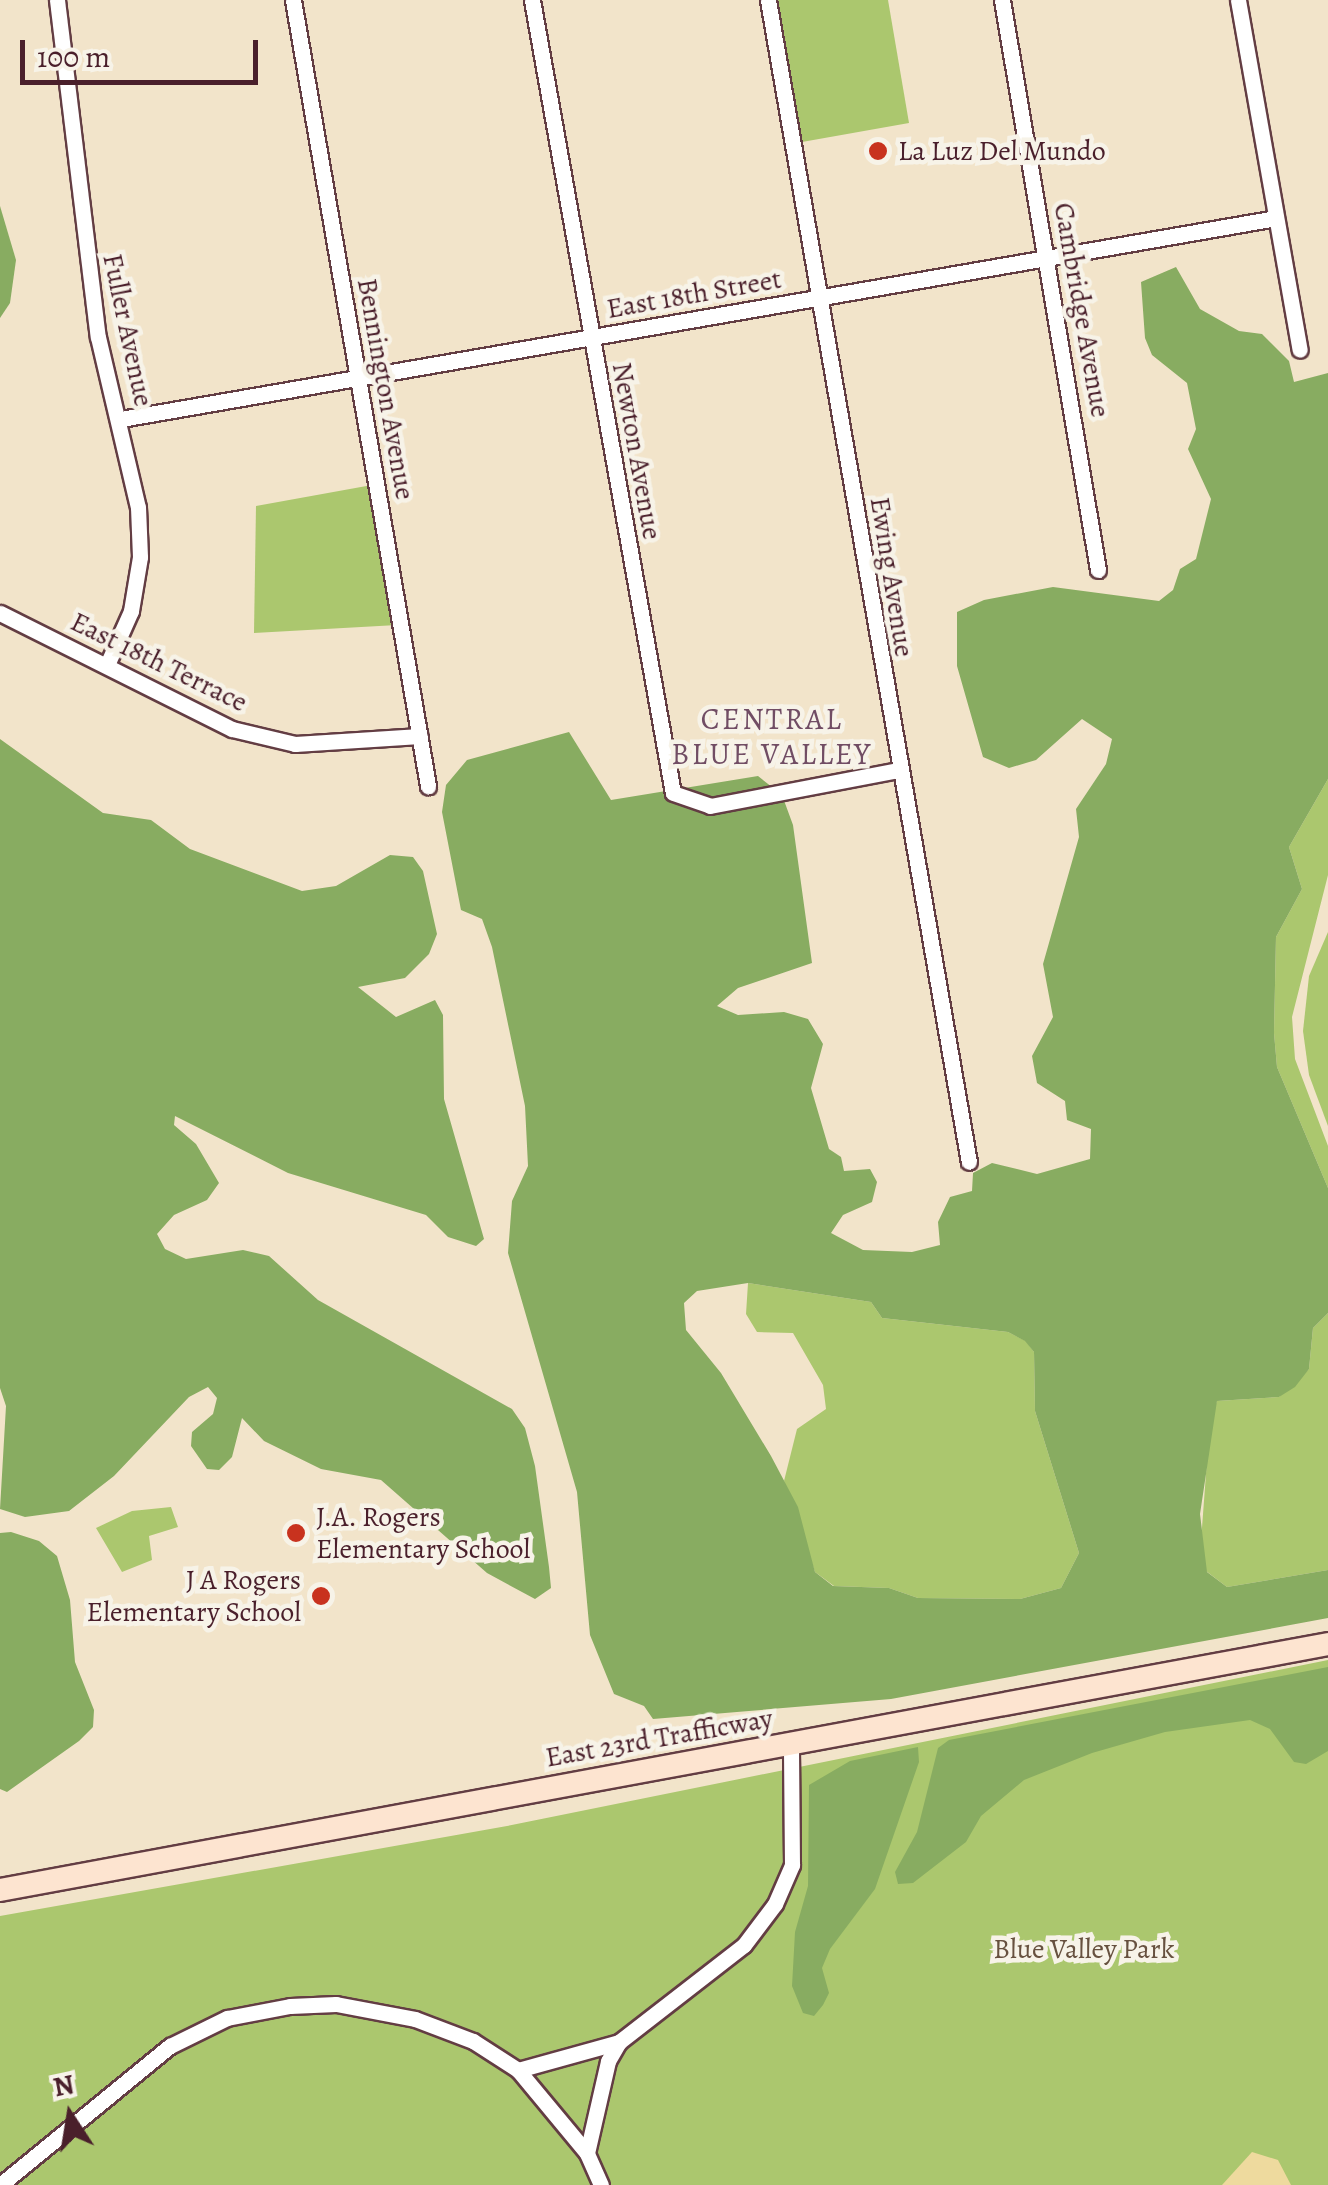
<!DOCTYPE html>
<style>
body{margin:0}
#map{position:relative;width:1328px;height:2185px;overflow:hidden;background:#f2e4ca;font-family:Alegreya,serif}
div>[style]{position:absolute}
.green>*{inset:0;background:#abc76e}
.forest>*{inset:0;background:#88ac61}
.sand>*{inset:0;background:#eeda9e}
.roads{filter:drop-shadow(2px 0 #633d43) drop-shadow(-2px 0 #633d43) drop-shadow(0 2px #633d43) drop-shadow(0 -2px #633d43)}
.street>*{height:15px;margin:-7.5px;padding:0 7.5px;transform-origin:7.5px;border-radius:7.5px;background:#fff}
.secondary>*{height:22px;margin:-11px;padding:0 11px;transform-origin:11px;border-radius:11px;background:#fde4d0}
.dots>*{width:28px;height:28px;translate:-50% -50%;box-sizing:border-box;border:5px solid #f7f3e8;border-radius:50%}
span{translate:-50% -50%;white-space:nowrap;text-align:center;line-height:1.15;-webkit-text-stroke:9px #f7f3e8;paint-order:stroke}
.poi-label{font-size:28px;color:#4a1f2b}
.left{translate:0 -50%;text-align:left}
.right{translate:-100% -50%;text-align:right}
.street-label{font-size:28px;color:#4a1f2b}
.park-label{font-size:28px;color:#67513f}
.neighbourhood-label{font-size:30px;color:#714d64;letter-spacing:2.5px}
.north{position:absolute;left:20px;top:2065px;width:100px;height:100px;-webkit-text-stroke:8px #f7f3e8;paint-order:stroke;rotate:348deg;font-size:28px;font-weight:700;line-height:40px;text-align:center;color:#4a1f2b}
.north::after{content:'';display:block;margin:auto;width:35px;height:45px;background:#4a1f2b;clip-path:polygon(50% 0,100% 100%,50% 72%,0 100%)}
.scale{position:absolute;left:20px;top:40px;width:238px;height:45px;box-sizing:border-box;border:5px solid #4a1f2b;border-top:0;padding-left:12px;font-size:30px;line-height:35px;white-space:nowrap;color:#4a1f2b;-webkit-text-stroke:8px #f7f3e8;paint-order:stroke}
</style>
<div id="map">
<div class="green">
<i style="clip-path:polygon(777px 0,888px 0,909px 123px,802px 142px)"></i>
<i style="clip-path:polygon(372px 485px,397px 625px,254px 633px,256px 506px)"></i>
<i style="clip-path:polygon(1328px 731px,1328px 875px,1292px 1017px,1295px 1059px,1328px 1146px,1328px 1188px,1277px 1067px,1274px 1033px,1276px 937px,1302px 889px,1289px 847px,1328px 779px)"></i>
<i style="clip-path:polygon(1328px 932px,1328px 1126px,1309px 1075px,1303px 1031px,1309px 976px)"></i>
<i style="clip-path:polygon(748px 1283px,871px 1302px,882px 1318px,1008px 1332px,1026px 1341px,1034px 1352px,1035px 1411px,1079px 1553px,1061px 1588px,1020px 1599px,918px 1598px,889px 1588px,834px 1586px,815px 1572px,784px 1481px,797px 1429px,826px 1409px,823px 1385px,793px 1333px,757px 1332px,746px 1314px)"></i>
<i style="clip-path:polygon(1328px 1313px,1328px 1570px,1227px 1587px,1206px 1571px,1201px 1541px,1210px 1420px,1217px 1401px,1279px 1397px,1309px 1369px,1313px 1328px)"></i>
<i style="clip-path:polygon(171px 1507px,178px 1527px,149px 1536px,152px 1560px,122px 1572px,96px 1528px,132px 1511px)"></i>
<i style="clip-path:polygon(1328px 1660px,1328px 2185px,0 2185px,0 1916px,507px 1826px)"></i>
</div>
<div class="forest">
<i style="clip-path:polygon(0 206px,16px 260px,10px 303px,0 318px)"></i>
<i style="clip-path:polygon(evenodd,1176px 267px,1200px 309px,1239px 331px,1262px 334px,1289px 361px,1294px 382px,1328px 373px,1328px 779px,1289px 847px,1302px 889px,1276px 937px,1274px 1033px,1277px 1067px,1328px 1188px,1328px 1313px,1313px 1328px,1309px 1369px,1295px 1387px,1279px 1397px,1217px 1401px,1200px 1514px,1207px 1572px,1227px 1587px,1328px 1570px,1328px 1618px,891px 1699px,653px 1719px,644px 1706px,614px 1694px,590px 1635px,577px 1492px,508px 1253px,512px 1201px,528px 1166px,525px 1106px,492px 947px,482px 919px,461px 910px,442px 812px,446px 785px,467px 760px,569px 732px,611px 800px,758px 776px,782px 795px,793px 825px,812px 963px,738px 988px,717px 1006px,738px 1015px,784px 1012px,808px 1019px,823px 1044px,811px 1088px,829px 1149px,841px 1157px,844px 1171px,870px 1169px,877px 1182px,872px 1202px,843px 1215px,831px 1233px,863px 1250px,912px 1252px,940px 1245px,938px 1222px,950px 1197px,972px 1191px,973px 1173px,992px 1163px,1037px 1174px,1090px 1159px,1091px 1129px,1067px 1120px,1065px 1101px,1037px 1083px,1032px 1056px,1053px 1017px,1043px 964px,1079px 837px,1076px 809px,1106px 764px,1112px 739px,1082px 719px,1036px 760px,1009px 768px,983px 757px,957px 666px,957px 612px,984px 600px,1053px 587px,1159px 601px,1173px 590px,1180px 569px,1196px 559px,1211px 499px,1188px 449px,1196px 429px,1187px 383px,1152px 355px,1145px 338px,1141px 282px,1176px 267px,748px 1283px,871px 1302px,882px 1318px,1008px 1332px,1025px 1341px,1034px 1352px,1035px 1411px,1079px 1553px,1061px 1588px,1020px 1599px,918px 1598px,889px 1588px,833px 1586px,815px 1572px,798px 1507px,771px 1456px,721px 1373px,686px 1330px,684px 1303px,697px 1291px,748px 1283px)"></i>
<i style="clip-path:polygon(0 739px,103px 813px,151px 820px,190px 849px,302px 891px,336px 886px,390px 855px,413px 857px,423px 871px,437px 934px,429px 954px,405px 978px,358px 987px,396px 1017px,435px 1000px,443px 1015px,444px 1099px,484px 1239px,476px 1246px,448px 1237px,426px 1215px,288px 1173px,175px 1116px,174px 1125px,196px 1144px,219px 1183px,207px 1200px,174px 1215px,157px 1234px,165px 1249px,186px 1259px,243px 1250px,269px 1256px,318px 1300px,512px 1409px,525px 1428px,535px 1466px,549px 1567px,551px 1588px,535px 1599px,487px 1573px,381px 1480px,321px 1469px,264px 1441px,242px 1418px,232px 1457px,219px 1470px,207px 1469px,191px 1446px,192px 1432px,213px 1414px,217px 1398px,208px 1387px,189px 1397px,114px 1476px,69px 1511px,25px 1517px,0 1509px,6px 1406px,0 1388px)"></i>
<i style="clip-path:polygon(11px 1532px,39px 1541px,57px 1556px,70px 1600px,75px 1662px,94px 1710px,93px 1727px,79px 1741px,7px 1792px,0 1789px,0 1533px)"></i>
<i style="clip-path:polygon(1328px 1667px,1328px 1751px,1306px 1764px,1294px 1762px,1270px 1729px,1250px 1720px,1165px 1732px,1092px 1753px,1024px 1780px,981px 1816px,966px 1842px,913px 1883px,898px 1884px,895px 1872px,917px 1832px,938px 1748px,949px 1740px)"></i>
<i style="clip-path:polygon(918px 1747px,919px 1762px,875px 1889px,830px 1949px,822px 1968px,829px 1993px,823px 2005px,814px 2016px,803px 2013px,792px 1986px,795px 1932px,808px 1886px,809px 1785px,850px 1761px)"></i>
</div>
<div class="sand">
<i style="clip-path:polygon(1252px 2152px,1278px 2160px,1291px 2185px,1222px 2185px)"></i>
</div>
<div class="roads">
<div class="street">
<i style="left:57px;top:0;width:339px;rotate:83.1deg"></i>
<i style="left:98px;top:337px;width:175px;rotate:76.8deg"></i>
<i style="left:138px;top:507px;width:50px;rotate:87.7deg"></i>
<i style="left:140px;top:557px;width:55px;rotate:99.5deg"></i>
<i style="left:131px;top:611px;width:59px;rotate:114deg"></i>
<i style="left:293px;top:0;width:798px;rotate:80.25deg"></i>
<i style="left:532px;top:0;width:805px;rotate:79.92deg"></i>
<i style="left:673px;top:793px;width:39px;rotate:19deg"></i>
<i style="left:710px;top:806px;width:191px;rotate:-10.8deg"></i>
<i style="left:768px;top:0;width:1179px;rotate:80.19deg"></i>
<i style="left:1002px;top:0;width:578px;rotate:80.44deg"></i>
<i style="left:1238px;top:0;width:355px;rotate:80deg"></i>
<i style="left:121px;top:419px;width:1172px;rotate:-9.87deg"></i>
<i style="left:0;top:613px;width:259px;rotate:26.6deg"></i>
<i style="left:232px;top:729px;width:65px;rotate:13.4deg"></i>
<i style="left:295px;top:744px;width:125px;rotate:-3.7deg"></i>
<i style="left:518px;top:2070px;width:105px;rotate:-15.5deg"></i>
<i style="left:0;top:2185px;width:220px;rotate:-39.3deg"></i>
<i style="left:170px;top:2046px;width:64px;rotate:-26.2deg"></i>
<i style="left:227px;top:2018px;width:64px;rotate:-10.8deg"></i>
<i style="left:290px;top:2006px;width:46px;rotate:-2.5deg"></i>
<i style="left:336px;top:2004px;width:80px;rotate:10.8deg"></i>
<i style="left:415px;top:2019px;width:62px;rotate:20.8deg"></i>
<i style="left:473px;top:2041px;width:54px;rotate:32.8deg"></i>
<i style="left:518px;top:2070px;width:108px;rotate:50.3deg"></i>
<i style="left:601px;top:2185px;width:35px;rotate:-114deg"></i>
<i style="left:587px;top:2153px;width:94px;rotate:-77.1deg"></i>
<i style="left:608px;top:2061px;width:22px;rotate:-60deg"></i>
<i style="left:619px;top:2042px;width:158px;rotate:-37.8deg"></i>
<i style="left:744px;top:1945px;width:51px;rotate:-52.9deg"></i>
<i style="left:775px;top:1904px;width:43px;rotate:-66.4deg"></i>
<i style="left:792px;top:1865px;width:120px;rotate:-90.5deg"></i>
</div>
<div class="secondary">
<i style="left:0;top:1890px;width:1351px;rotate:-10.49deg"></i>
</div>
</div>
<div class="dots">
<i style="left:878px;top:151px;background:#c8321e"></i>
<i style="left:296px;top:1533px;background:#c8321e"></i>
<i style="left:321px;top:1596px;background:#c8321e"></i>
</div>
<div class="poi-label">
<span class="left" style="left:898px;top:151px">La Luz Del Mundo</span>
<span class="left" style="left:316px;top:1533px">J.A. Rogers<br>Elementary School</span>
<span class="right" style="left:301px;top:1596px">J A Rogers<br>Elementary School</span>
</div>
<div class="street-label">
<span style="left:694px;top:294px;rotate:-10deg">East 18th Street</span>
<span style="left:1082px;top:310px;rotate:80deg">Cambridge Avenue</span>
<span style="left:128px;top:330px;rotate:78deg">Fuller Avenue</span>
<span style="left:386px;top:389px;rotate:80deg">Bennington Avenue</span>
<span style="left:637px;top:451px;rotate:80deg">Newton Avenue</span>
<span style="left:892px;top:577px;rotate:81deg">Ewing Avenue</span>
<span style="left:159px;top:662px;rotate:26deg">East 18th Terrace</span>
<span style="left:659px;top:1738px;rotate:-10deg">East 23rd Trafficway</span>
</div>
<div class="park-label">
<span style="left:1084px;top:1949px">Blue Valley Park</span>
</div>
<div class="neighbourhood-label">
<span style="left:772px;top:736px">CENTRAL<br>BLUE VALLEY</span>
</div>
<div class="north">N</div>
<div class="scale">100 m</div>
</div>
